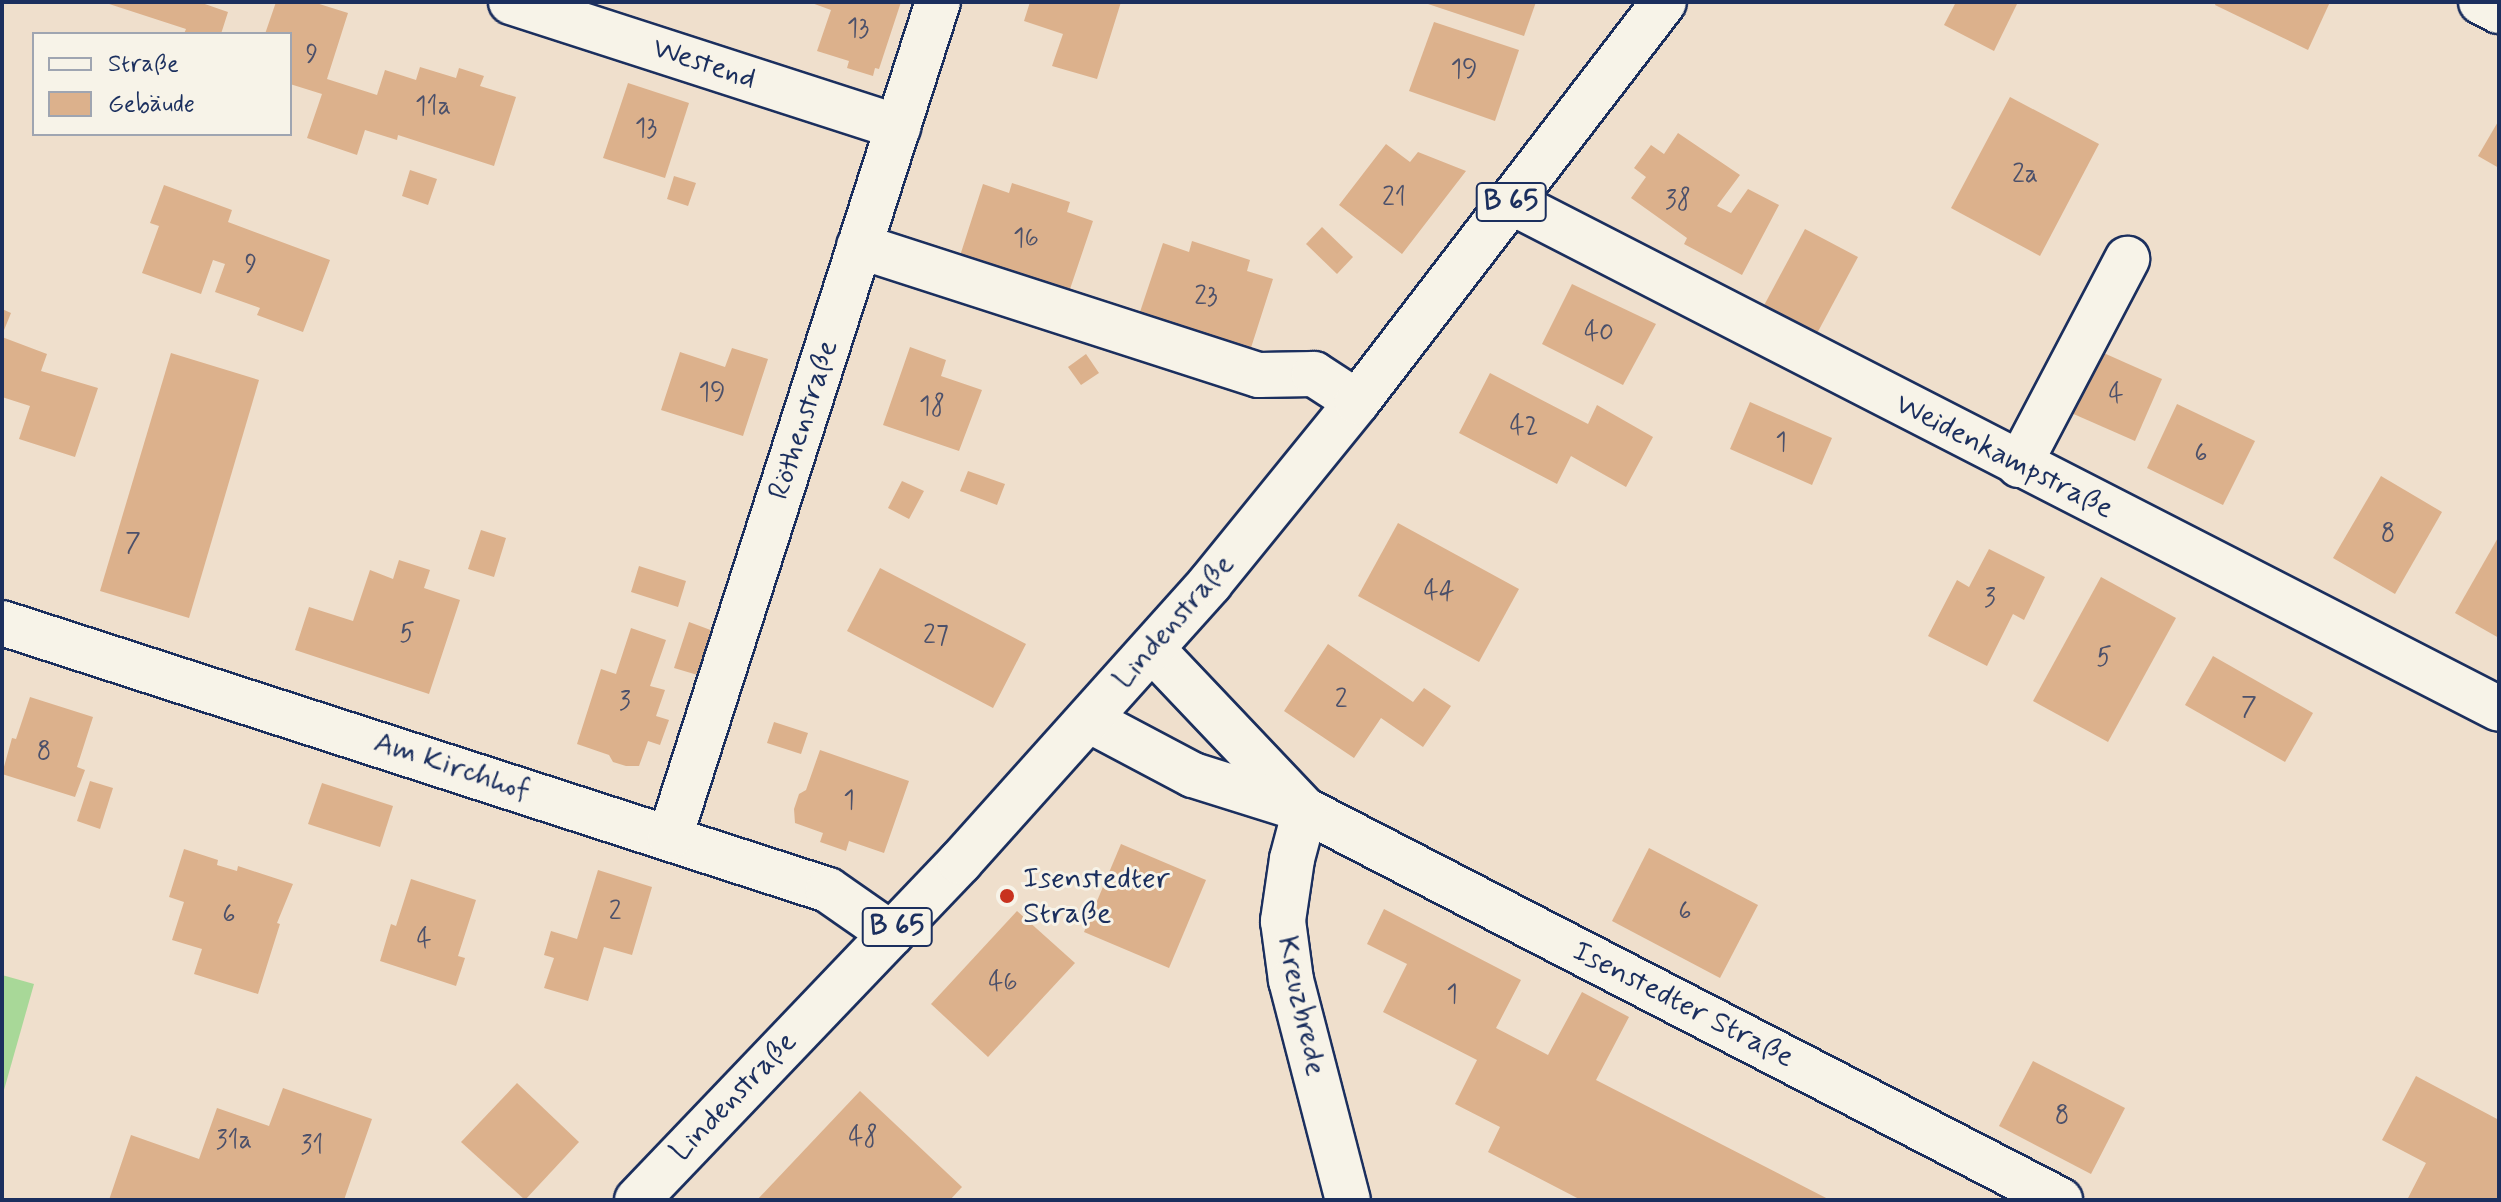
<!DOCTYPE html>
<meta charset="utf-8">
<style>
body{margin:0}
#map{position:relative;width:2501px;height:1202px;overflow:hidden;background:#efdfcc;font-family:Mynerve,sans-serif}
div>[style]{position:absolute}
.green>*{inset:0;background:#a8d898}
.building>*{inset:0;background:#dcb18c}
.roads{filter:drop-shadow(2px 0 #1b2f5e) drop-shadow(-2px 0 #1b2f5e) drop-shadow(0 2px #1b2f5e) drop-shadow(0 -2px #1b2f5e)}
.minor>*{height:44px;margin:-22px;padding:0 22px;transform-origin:22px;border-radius:22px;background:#f7f3e8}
.major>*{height:44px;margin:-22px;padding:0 22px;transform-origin:22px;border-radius:22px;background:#f7f3e8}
.dots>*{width:22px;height:22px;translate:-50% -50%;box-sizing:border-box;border:4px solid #f7f3e8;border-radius:50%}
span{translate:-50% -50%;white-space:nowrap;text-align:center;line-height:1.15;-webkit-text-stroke:6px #f7f3e8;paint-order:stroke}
.number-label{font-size:26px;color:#4b506a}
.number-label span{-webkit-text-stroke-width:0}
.shield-label span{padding:2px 6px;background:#f7f3e8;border:2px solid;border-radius:6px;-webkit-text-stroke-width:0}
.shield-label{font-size:28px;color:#1b2f5e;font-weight:700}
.street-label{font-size:30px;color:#1b2f5e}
.poi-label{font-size:30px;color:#1b2f5e}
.left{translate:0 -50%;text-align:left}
.frame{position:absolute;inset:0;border:4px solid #1b2f5e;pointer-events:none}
.legend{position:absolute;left:32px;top:32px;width:260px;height:104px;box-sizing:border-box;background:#f7f3e8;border:2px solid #9fa5b1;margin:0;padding:10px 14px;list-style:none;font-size:24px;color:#1b2f5e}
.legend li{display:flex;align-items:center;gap:16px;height:40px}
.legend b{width:40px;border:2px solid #9fa5b1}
</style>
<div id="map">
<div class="green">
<i style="clip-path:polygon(2px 975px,34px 984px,2px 1097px)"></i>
</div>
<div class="building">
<i style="clip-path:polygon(103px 2px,199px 2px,228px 12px,221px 34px,184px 34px,186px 29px)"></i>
<i style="clip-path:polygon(276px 2px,313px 2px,348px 13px,327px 79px,377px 95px,385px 70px,416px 80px,420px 67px,456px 78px,459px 68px,484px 76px,480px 86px,516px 97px,494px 166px,398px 135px,397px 140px,365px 130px,357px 155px,307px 138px,322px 94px,290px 84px,290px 34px,265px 34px)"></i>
<i style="clip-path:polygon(809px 2px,901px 2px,879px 69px,875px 68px,873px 76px,847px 68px,849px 61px,817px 51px,831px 10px)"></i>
<i style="clip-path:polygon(1030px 2px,1121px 2px,1097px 79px,1052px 66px,1063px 34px,1024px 21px)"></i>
<i style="clip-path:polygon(1422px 2px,1536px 2px,1524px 36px)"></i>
<i style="clip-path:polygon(1956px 2px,2018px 2px,1994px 51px,1944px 25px)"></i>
<i style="clip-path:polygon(2216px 2px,2330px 2px,2308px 50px,2215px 5px)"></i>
<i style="clip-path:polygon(1434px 22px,1519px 50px,1495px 121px,1409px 91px)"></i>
<i style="clip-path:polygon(628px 83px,689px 103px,665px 178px,603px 158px)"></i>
<i style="clip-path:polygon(2010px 97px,2099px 144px,2040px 256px,1951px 208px)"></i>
<i style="clip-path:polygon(2499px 120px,2499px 168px,2478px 156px)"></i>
<i style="clip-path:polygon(1678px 133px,1740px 175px,1717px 206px,1731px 213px,1748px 189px,1779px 205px,1742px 275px,1684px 244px,1687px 238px,1631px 198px,1646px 177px,1634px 168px,1651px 145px,1664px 154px)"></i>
<i style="clip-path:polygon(1386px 144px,1410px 162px,1418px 152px,1466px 171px,1402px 254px,1339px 205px)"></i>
<i style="clip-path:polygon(410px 170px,437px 179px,428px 205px,402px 196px)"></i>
<i style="clip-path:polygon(674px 176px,696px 183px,688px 206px,667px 199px)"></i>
<i style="clip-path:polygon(1012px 183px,1070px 202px,1067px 212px,1093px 221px,1068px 295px,959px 259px,983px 184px,1009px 193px)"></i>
<i style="clip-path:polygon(164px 185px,232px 210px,228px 222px,330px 260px,303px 332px,257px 315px,260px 308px,215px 292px,225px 264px,213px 260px,201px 294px,142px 273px,159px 226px,150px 223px)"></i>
<i style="clip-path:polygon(1322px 227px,1353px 257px,1337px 274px,1306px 244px)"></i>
<i style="clip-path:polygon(1805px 229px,1858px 257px,1814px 339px,1761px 311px)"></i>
<i style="clip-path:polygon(1192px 241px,1250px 260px,1247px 271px,1273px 279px,1249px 354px,1138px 318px,1163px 243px,1189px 252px)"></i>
<i style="clip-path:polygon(1572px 284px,1656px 324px,1623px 385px,1542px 344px)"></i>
<i style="clip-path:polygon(2px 309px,11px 313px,2px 335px)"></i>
<i style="clip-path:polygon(2px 337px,47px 354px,41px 371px,98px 388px,75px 457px,19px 439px,30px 406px,2px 397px)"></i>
<i style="clip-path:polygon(910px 347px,946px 360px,941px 376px,982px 390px,959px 451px,883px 425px)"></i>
<i style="clip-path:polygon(732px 348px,768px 359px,743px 436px,661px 410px,680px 352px,725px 367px)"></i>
<i style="clip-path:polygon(2097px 350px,2162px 379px,2135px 441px,2069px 412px)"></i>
<i style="clip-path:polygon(171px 353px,259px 380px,189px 618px,100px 591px)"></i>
<i style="clip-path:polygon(1086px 354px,1099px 373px,1081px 385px,1068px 367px)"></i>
<i style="clip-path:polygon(1490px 373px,1588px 424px,1597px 405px,1653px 437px,1626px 487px,1571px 456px,1557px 484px,1459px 433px)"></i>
<i style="clip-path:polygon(1750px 402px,1832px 438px,1812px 485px,1730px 449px)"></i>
<i style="clip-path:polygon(2177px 404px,2255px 441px,2223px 505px,2147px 468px)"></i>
<i style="clip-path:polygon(968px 471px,1005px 484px,997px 505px,960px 491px)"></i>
<i style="clip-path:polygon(2381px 476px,2442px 512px,2395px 594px,2333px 558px)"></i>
<i style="clip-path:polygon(902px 481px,924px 491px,909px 519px,888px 508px)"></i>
<i style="clip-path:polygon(1398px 523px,1519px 589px,1479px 662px,1358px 596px)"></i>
<i style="clip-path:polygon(481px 530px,506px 538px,494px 577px,468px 569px)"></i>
<i style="clip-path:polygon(2499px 536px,2499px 638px,2455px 613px)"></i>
<i style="clip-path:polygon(1989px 549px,2045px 577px,2024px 620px,2013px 614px,1987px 666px,1928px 636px,1957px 580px,1969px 587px)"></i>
<i style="clip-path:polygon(399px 560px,430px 570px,424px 588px,460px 600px,429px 694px,295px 650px,309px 607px,353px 621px,370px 570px,393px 579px)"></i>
<i style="clip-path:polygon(639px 566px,686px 581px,678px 607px,631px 592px)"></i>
<i style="clip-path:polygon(880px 568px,1026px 644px,993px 708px,847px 631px)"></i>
<i style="clip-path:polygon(2101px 577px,2176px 618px,2108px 742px,2033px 701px)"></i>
<i style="clip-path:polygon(689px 622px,716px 632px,701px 676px,674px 668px)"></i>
<i style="clip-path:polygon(631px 628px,666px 640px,650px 686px,665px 690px,656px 716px,669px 720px,660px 745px,648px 741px,639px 766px,626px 766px,613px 762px,609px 755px,577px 744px,601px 669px,616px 674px)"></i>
<i style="clip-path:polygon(1328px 644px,1413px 702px,1424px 688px,1451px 706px,1423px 747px,1381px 718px,1354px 758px,1284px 711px)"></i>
<i style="clip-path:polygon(2213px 656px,2313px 713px,2285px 762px,2185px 705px)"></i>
<i style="clip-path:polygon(30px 697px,93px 717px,77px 767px,85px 770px,75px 797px,2px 774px,12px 738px,16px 739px)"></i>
<i style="clip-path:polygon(774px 722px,808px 733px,801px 754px,767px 743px)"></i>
<i style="clip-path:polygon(820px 750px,909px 781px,884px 853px,849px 841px,846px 851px,820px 842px,823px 833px,795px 823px,794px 809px,799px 794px,806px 790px)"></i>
<i style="clip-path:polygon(90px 781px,113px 788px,100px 829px,77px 821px)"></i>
<i style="clip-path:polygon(322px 783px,393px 806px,380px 847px,308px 824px)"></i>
<i style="clip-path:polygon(1121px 844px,1206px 880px,1169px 968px,1084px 932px)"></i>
<i style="clip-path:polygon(1649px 848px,1758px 905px,1720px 978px,1612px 921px)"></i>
<i style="clip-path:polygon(184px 849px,218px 860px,217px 865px,237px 871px,238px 866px,293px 884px,277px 923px,280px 924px,258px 994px,194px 974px,202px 949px,172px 940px,184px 902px,169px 897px)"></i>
<i style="clip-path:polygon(598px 870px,652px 887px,632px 955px,604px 947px,588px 1001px,544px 988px,554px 958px,544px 955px,551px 931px,577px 939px)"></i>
<i style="clip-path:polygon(411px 879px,476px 900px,458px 956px,465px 958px,456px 986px,380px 961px,391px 924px,396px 926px)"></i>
<i style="clip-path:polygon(1384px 909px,1521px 980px,1496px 1028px,1548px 1055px,1582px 992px,1629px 1017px,1596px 1080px,1830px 1200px,1581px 1200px,1488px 1152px,1500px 1127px,1455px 1104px,1477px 1060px,1383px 1012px,1407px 964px,1367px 944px)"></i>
<i style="clip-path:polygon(1017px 911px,1075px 963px,988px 1057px,931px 1004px)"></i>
<i style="clip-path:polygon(2033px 1061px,2125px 1108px,2091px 1174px,1999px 1126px)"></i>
<i style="clip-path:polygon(2416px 1076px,2499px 1120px,2499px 1200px,2407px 1200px,2426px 1163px,2382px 1140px)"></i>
<i style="clip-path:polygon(517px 1083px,579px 1142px,525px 1200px,461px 1142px)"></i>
<i style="clip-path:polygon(283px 1088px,372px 1119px,344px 1200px,109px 1200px,131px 1135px,199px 1159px,217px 1108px,269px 1126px)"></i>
<i style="clip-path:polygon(860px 1091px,962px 1187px,950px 1200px,757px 1200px)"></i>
</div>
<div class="roads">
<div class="minor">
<i style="left:511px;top:2px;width:407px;rotate:17.9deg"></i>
<i style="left:2481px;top:2px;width:20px;rotate:27deg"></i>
<i style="left:1511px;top:202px;width:1110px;rotate:27.16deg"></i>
<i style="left:859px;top:246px;width:420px;rotate:17.9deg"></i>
<i style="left:1259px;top:375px;width:55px;rotate:-1deg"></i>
<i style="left:1314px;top:374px;width:51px;rotate:33.1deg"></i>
<i style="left:2019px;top:465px;width:233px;rotate:-62.3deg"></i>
<i style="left:2px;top:623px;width:868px;rotate:17.91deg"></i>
<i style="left:828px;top:890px;width:77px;rotate:34.9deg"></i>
<i style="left:1305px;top:810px;width:850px;rotate:27.32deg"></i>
<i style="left:670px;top:837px;width:877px;rotate:-72.21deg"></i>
</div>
<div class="major">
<i style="left:1152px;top:649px;width:218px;rotate:46.5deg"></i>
<i style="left:1089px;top:720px;width:118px;rotate:27.9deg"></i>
<i style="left:1193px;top:775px;width:117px;rotate:17.4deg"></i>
<i style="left:1305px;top:810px;width:51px;rotate:104.9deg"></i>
<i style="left:1292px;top:859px;width:63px;rotate:98.3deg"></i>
<i style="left:1283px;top:921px;width:60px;rotate:82.3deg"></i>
<i style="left:1291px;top:980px;width:227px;rotate:75.5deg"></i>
<i style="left:637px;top:1200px;width:468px;rotate:-46.3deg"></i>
<i style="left:960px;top:862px;width:375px;rotate:-48.1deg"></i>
<i style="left:1210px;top:583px;width:233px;rotate:-50.9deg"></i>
<i style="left:1357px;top:402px;width:504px;rotate:-52.49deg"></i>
</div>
</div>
<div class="dots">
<i style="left:1007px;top:896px;background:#c8321e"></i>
</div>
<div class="number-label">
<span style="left:858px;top:30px">13</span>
<span style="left:312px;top:56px">9</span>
<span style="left:1464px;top:71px">19</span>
<span style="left:433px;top:108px">11a</span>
<span style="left:646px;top:130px">13</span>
<span style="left:2025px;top:176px">2a</span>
<span style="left:1394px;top:199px">21</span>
<span style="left:1678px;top:202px">38</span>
<span style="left:1026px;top:240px">16</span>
<span style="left:251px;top:266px">9</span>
<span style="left:1206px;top:298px">23</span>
<span style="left:1599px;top:334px">40</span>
<span style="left:712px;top:394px">19</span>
<span style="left:2116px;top:396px">4</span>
<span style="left:932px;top:408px">18</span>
<span style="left:1524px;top:428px">42</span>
<span style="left:1781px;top:444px">1</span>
<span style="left:2201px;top:455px">6</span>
<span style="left:2388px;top:535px">8</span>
<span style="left:133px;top:545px">7</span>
<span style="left:1439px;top:593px">44</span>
<span style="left:1990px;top:600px">3</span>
<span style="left:407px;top:635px">5</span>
<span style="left:936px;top:637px">27</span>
<span style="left:2104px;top:659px">5</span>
<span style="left:1341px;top:701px">2</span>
<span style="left:625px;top:703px">3</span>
<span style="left:2249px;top:709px">7</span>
<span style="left:44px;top:753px">8</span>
<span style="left:849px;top:802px">1</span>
<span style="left:615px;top:913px">2</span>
<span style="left:1685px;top:913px">6</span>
<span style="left:229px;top:916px">6</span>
<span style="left:424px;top:941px">4</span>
<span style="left:1003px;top:984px">46</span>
<span style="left:1452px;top:996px">1</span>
<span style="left:2062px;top:1117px">8</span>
<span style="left:863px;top:1139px">48</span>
<span style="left:234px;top:1142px">31a</span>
<span style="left:312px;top:1147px">31</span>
</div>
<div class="shield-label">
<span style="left:1511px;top:202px">B 65</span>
<span style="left:897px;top:927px">B 65</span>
</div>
<div class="street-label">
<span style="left:704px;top:64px;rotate:18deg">Westend</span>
<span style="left:804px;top:420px;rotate:-72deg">Röthenstraße</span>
<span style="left:2004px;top:457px;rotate:27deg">Weidenkampstraße</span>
<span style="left:1174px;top:622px;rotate:-49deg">Lindenstraße</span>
<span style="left:452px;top:767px;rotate:18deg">Am Kirchhof</span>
<span style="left:1683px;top:1005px;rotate:27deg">Isenstedter Straße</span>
<span style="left:1301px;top:1006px;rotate:78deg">Kreuzbrede</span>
<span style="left:734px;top:1097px;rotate:-46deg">Lindenstraße</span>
</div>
<div class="poi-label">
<span class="left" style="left:1023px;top:896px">Isenstedter<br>Straße</span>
</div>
<div class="frame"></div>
<ul class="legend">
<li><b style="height:10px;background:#f7f3e8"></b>Straße</li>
<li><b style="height:22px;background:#dcb18c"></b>Gebäude</li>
</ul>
</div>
